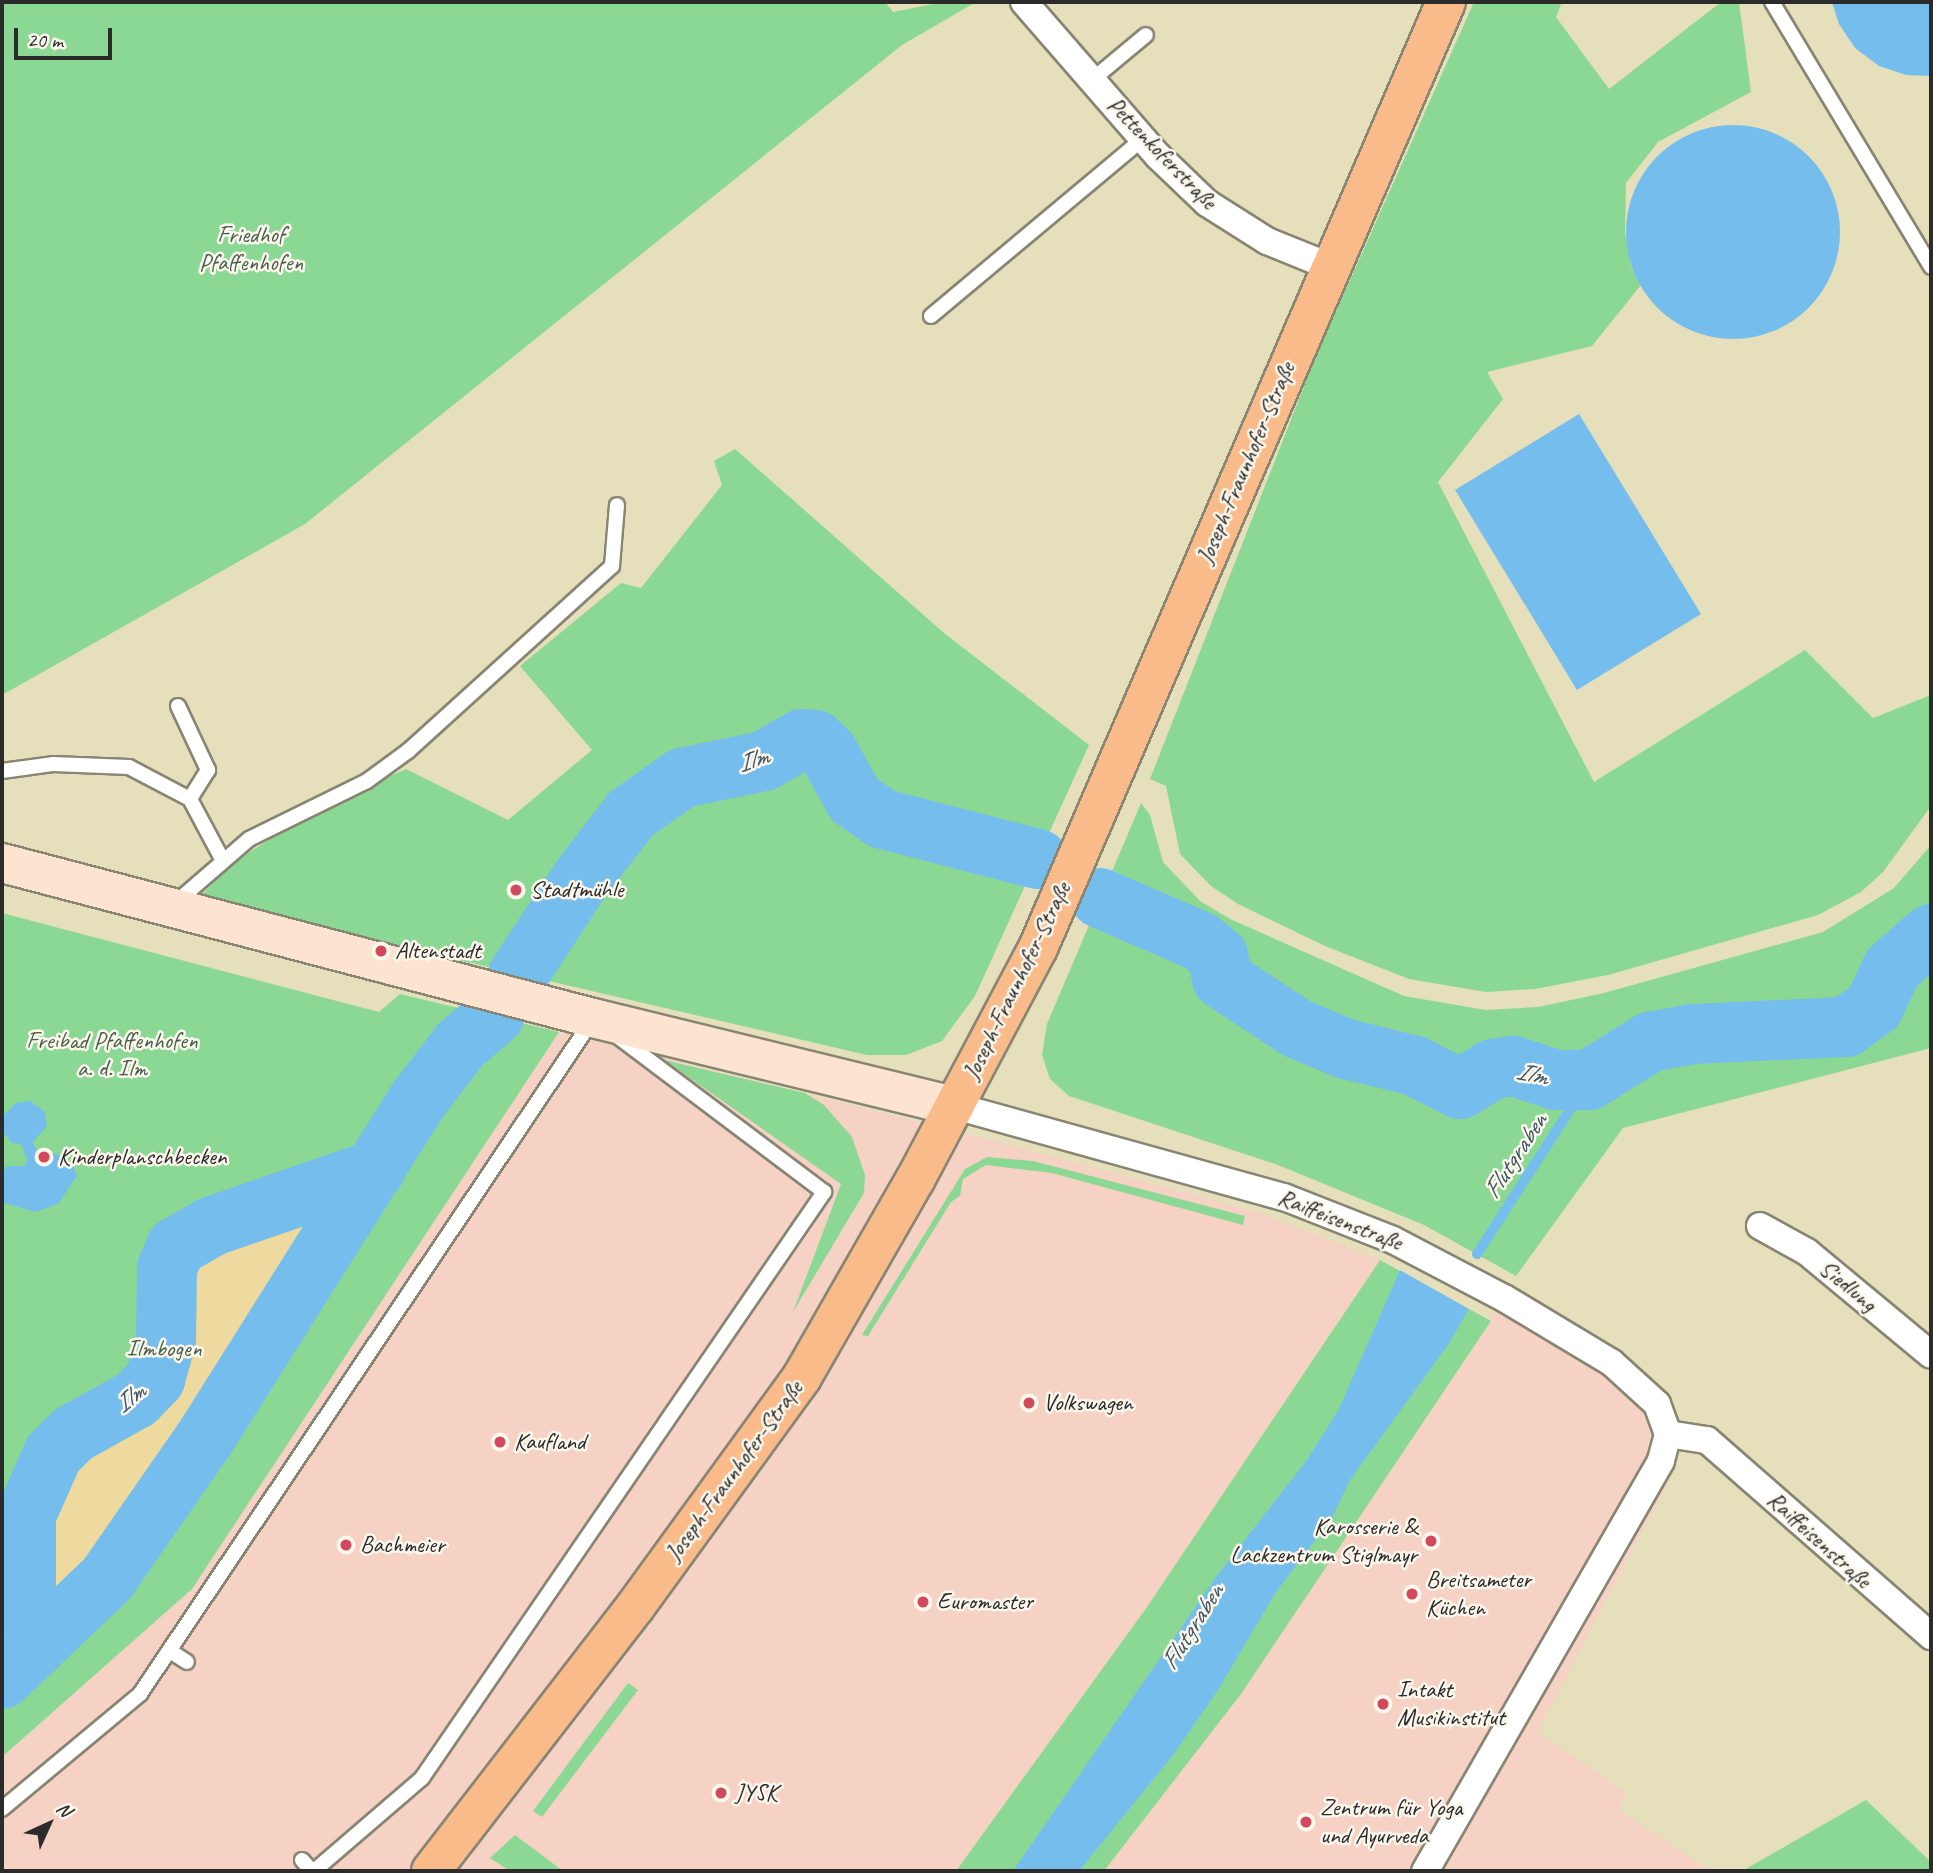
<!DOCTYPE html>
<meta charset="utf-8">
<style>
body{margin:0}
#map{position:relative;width:1933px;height:1873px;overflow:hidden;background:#e6dfbb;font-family:Caveat,sans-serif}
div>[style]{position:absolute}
.built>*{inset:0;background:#f6d2c4}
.green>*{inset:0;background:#8bd895}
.sand>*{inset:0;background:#eeda9e}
.water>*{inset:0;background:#74bdec}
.round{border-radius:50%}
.pier>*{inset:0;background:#e6dfbb}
.stream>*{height:10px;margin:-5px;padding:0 5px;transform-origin:5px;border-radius:5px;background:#74bdec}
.river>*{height:60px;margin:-30px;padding:0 30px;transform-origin:30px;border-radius:30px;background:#74bdec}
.roads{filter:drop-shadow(2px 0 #888573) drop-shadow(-2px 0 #888573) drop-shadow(0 2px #888573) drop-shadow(0 -2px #888573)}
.lane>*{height:14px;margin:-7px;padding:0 7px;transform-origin:7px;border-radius:7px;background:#fff}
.street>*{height:26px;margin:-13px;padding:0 13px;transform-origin:13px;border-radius:13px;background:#fff}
.secondary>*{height:38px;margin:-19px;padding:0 19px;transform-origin:19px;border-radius:19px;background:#fde4d1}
.primary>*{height:38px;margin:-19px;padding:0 19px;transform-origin:19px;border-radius:19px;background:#fabb8b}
.dots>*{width:19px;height:19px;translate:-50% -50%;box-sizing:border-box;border:4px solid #fbf7ec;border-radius:50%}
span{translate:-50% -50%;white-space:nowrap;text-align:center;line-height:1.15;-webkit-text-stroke:5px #fbf7ec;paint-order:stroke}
.street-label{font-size:24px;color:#2b2b2b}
.park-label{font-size:24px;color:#485f4b}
.poi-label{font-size:24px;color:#2b2b2b}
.left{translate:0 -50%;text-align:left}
.right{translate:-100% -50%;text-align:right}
.water-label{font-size:26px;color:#415765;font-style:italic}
.frame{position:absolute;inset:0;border:4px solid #2b2b2b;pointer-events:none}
.north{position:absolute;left:14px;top:1789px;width:70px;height:70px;-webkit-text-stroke:5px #fbf7ec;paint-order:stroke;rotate:45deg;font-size:19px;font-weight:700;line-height:28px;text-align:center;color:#2b2b2b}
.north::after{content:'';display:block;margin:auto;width:24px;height:32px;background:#2b2b2b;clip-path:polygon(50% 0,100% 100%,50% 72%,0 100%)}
.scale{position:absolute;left:14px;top:28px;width:98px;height:32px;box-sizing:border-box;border:4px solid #2b2b2b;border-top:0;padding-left:9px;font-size:21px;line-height:24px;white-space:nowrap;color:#2b2b2b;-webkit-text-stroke:5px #fbf7ec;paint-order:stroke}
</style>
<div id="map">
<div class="built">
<i style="clip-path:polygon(559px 1032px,991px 1140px,1260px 1213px,1380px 1260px,1147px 1607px,956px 1871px,2px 1871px,2px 1757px,192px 1589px)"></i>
<i style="clip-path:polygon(1504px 1298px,1612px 1363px,1668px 1434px,1669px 1481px,1537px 1732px,1627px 1793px,1618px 1810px,1711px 1871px,1104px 1871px,1241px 1694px)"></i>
</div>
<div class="green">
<i style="clip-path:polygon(2px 2px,885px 2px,893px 12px,943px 2px,976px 2px,902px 45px,305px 524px,2px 695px)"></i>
<i style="clip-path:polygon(1474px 2px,1562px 2px,1556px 17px,1609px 89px,1721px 2px,1739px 2px,1751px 92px,1658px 142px,1626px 183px,1625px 232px,1631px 266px,1641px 285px,1592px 346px,1487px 372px,1503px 399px,1438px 482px,1594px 782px,1805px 650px,1873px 718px,1931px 695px,1931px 806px,1883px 872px,1861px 892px,1818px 915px,1608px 975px,1535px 989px,1486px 992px,1409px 979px,1325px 946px,1238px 904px,1211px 886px,1180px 854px,1166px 786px,1150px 779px,1314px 361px)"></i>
<i style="clip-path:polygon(735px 449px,944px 633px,1089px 745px,975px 996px,942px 1041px,906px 1055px,867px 1055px,197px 899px,234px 862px,320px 807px,406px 769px,508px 820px,592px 750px,520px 666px,621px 583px,641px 588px,722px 485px,714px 461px)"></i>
<i style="clip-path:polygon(1141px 803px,1150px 815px,1163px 862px,1200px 901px,1230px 919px,1404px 996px,1486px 1010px,1538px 1007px,1604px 993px,1823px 932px,1894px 888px,1931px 845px,1931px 1048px,1623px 1128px,1516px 1276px,1424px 1225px,1278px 1165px,1069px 1096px,1050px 1079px,1042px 1055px,1047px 1024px)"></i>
<i style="clip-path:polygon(2px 913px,379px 1012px,400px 994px,559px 1032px,192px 1589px,2px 1757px)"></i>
<i style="clip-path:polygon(664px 1060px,805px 1093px,824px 1105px,852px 1137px,865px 1175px,864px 1193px,793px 1312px,841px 1184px)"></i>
<i style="clip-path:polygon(987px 1157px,1033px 1161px,1245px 1216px,1243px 1225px,1052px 1173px,986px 1165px,963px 1179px,960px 1196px,951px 1202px,868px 1336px,862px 1335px,965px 1169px)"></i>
<i style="clip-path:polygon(1380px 1260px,1491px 1321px,1241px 1694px,1104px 1871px,956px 1871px,1147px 1607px)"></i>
<i style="clip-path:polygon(628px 1683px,638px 1690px,542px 1817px,533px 1811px)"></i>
<i style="clip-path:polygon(1866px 1800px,1931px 1862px,1931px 1871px,1742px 1871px)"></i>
<i style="clip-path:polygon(515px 1835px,563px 1871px,510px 1871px,490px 1858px)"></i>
</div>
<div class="sand">
<i style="clip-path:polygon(337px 1200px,198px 1416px,93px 1553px,50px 1596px,40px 1585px,43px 1534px,58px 1493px,71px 1461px,87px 1441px,126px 1420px,171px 1371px,181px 1302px,180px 1264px,187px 1250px)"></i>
</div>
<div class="water">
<i style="clip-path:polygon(1832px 2px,1931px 2px,1931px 76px,1906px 75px,1879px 66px,1855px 48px,1839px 24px)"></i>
<i class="round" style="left:1626px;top:125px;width:214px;height:214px"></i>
<i style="clip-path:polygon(1579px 414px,1701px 614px,1577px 690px,1455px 490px)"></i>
<i style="clip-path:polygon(30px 1101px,44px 1111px,47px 1126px,33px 1142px,38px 1153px,57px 1154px,72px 1164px,77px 1176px,58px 1204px,35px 1212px,2px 1202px,2px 1173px,7px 1166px,25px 1166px,27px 1160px,21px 1144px,12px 1143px,3px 1132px,2px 1117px,16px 1103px)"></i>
<i style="clip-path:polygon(1400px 1270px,1469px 1309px,1448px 1345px,1350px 1480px,1333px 1516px,1274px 1595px,1218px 1690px,1173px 1755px,1079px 1871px,1013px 1871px,1219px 1573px,1307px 1460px,1339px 1409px)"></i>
</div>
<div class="pier">
<i style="clip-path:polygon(1401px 1267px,1471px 1306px,1473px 1311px,1400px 1270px)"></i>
</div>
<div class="stream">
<i style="left:1477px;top:1254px;width:207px;rotate:-57.2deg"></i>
</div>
<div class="river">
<i style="left:1100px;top:898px;width:110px;rotate:23.5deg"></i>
<i style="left:1201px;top:942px;width:22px;rotate:39deg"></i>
<i style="left:1218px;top:956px;width:23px;rotate:80deg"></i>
<i style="left:1222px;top:979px;width:89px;rotate:33.5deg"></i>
<i style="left:1296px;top:1028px;width:54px;rotate:22.8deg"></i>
<i style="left:1346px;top:1049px;width:71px;rotate:13.8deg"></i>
<i style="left:1415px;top:1066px;width:51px;rotate:27.1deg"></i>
<i style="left:1460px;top:1089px;width:39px;rotate:-31deg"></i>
<i style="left:1493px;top:1069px;width:20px;rotate:-9deg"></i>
<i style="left:1513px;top:1066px;width:45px;rotate:18deg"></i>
<i style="left:1556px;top:1080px;width:33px"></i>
<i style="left:1589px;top:1080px;width:72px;rotate:-31.9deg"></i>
<i style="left:1650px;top:1042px;width:43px;rotate:-10.8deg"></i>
<i style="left:1692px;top:1034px;width:154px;rotate:-2.6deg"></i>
<i style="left:1846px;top:1027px;width:34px;rotate:-36deg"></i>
<i style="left:1874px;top:1007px;width:43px;rotate:-65.2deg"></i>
<i style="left:1892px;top:968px;width:52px;rotate:-41.1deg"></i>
<i style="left:518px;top:975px;width:118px;rotate:-56.7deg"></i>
<i style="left:583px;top:876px;width:78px;rotate:-52.3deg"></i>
<i style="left:631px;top:814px;width:62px;rotate:-35.2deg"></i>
<i style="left:682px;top:778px;width:84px;rotate:-11.7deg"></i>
<i style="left:764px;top:761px;width:44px;rotate:-30.1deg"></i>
<i style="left:802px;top:739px;width:13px;rotate:4deg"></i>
<i style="left:815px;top:740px;width:18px;rotate:43deg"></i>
<i style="left:828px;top:752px;width:54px;rotate:61deg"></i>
<i style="left:854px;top:799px;width:35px;rotate:35deg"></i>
<i style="left:883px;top:819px;width:160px;rotate:14.5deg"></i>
<i style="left:35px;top:1648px;width:39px;rotate:-103deg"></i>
<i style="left:26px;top:1610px;width:95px;rotate:-90deg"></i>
<i style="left:26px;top:1515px;width:67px;rotate:-66.1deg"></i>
<i style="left:53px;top:1454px;width:28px;rotate:-45deg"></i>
<i style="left:73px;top:1434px;width:72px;rotate:-29.1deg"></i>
<i style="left:136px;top:1399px;width:28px;rotate:-46deg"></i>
<i style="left:155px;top:1379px;width:41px;rotate:-74.2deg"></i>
<i style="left:166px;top:1340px;width:72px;rotate:-89.2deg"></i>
<i style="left:167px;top:1268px;width:23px;rotate:-67deg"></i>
<i style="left:176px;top:1247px;width:39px;rotate:-30deg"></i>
<i style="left:210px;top:1227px;width:175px;rotate:-19.1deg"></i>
<i style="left:2px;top:1679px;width:145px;rotate:-43.6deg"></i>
<i style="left:107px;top:1579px;width:175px;rotate:-55.2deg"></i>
<i style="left:207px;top:1435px;width:396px;rotate:-57.8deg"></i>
<i style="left:418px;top:1100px;width:69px;rotate:-52.6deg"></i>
<i style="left:460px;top:1045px;width:45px;rotate:-40.5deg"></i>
</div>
<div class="roads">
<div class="lane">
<i style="left:1772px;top:2px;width:309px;rotate:59deg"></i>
<i style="left:1092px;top:80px;width:70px;rotate:-39.8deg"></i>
<i style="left:931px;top:316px;width:276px;rotate:-39.9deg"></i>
<i style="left:178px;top:706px;width:71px;rotate:64.9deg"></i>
<i style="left:208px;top:770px;width:34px;rotate:122deg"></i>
<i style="left:2px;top:771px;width:51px;rotate:-7.8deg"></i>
<i style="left:53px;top:764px;width:76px;rotate:2.3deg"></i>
<i style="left:129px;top:767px;width:69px;rotate:27.7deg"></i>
<i style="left:190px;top:799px;width:68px;rotate:61.9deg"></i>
<i style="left:174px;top:904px;width:99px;rotate:-40.9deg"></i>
<i style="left:249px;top:839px;width:131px;rotate:-26.2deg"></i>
<i style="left:367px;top:781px;width:51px;rotate:-36.2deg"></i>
<i style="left:408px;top:751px;width:275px;rotate:-42.2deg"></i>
<i style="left:612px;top:566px;width:61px;rotate:-85.3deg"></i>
<i style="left:170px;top:1651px;width:20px;rotate:33deg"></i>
<i style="left:2px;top:1809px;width:180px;rotate:-39.8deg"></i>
<i style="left:140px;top:1694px;width:813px;rotate:-56.13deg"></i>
<i style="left:302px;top:1860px;width:15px;rotate:48deg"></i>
<i style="left:314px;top:1871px;width:143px;rotate:-40.7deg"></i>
<i style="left:422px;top:1778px;width:711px;rotate:-55.55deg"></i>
<i style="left:824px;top:1192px;width:259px;rotate:-143deg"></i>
</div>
<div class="street">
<i style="left:1024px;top:2px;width:204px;rotate:49deg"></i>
<i style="left:1158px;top:156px;width:68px;rotate:43.8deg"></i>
<i style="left:1207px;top:203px;width:71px;rotate:32.3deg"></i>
<i style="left:1267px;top:241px;width:67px;rotate:22deg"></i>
<i style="left:955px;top:1106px;width:341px;rotate:15.5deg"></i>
<i style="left:1284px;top:1197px;width:117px;rotate:21.5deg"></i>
<i style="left:1393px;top:1240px;width:125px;rotate:27.6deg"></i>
<i style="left:1504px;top:1298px;width:126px;rotate:31deg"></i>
<i style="left:1612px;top:1363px;width:61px;rotate:42.3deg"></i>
<i style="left:1657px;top:1404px;width:32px;rotate:70deg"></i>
<i style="left:1668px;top:1434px;width:28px;rotate:105deg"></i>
<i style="left:1661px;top:1461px;width:473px;rotate:119.9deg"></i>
<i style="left:1760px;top:1226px;width:54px;rotate:29deg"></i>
<i style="left:1807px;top:1252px;width:161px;rotate:39.7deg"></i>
<i style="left:1668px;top:1434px;width:39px;rotate:9deg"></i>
<i style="left:1707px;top:1440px;width:298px;rotate:41.2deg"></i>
</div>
<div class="secondary">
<i style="left:2px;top:863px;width:611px;rotate:14.7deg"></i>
<i style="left:593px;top:1018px;width:373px;rotate:13.7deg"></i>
</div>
<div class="primary">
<i style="left:431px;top:1871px;width:334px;rotate:-52.3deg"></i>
<i style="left:635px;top:1607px;width:284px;rotate:-54deg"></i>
<i style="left:802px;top:1377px;width:227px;rotate:-60.2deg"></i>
<i style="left:915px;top:1180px;width:263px;rotate:-62.1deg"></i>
<i style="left:1038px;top:948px;width:1030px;rotate:-66.67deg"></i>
</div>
</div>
<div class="dots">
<i style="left:516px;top:890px;background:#d1495b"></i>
<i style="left:381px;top:951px;background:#d1495b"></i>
<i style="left:44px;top:1157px;background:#d1495b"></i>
<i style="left:1029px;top:1403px;background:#d1495b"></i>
<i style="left:500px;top:1442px;background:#d1495b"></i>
<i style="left:1431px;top:1541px;background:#d1495b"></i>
<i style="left:346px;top:1545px;background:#d1495b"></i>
<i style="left:1412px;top:1594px;background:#d1495b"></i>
<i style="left:923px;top:1602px;background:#d1495b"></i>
<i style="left:1383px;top:1704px;background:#d1495b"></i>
<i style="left:721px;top:1793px;background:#d1495b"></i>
<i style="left:1306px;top:1822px;background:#d1495b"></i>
</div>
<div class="street-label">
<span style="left:1162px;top:153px;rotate:46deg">Pettenkoferstraße</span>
<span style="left:1246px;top:463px;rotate:-67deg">Joseph-Fraunhofer-Straße</span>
<span style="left:1017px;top:981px;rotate:-64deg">Joseph-Fraunhofer-Straße</span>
<span style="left:1340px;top:1220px;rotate:21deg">Raiffeisenstraße</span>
<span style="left:1848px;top:1286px;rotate:40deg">Siedlung</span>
<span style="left:734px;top:1471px;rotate:-54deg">Joseph-Fraunhofer-Straße</span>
<span style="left:1819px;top:1540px;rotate:42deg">Raiffeisenstraße</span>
</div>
<div class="park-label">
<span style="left:251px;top:249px">Friedhof<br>Pfaffenhofen</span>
<span style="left:112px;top:1055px">Freibad Pfaffenhofen<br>a. d. Ilm</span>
<span style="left:164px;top:1349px">Ilmbogen</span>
</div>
<div class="poi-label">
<span class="left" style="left:530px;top:890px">Stadtmühle</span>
<span class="left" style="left:395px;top:951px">Altenstadt</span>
<span class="left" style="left:58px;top:1157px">Kinderplanschbecken</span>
<span class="left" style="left:1043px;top:1403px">Volkswagen</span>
<span class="left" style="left:514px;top:1442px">Kaufland</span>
<span class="right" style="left:1417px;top:1541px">Karosserie &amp;<br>Lackzentrum Stiglmayr</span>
<span class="left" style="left:360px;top:1545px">Bachmeier</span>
<span class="left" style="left:1426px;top:1594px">Breitsameter<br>Küchen</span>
<span class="left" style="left:937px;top:1602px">Euromaster</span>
<span class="left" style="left:1397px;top:1704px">Intakt<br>Musikinstitut</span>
<span class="left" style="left:735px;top:1793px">JYSK</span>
<span class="left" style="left:1320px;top:1822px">Zentrum für Yoga<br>und Ayurveda</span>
</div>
<div class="water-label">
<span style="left:753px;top:760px;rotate:-17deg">Ilm</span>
<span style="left:1532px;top:1074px;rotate:13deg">Ilm</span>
<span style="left:1515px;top:1156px;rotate:-57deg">Flutgraben</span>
<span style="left:130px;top:1398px;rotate:-37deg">Ilm</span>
<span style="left:1192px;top:1627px;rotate:-58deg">Flutgraben</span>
</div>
<div class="frame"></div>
<div class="north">N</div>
<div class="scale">20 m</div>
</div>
